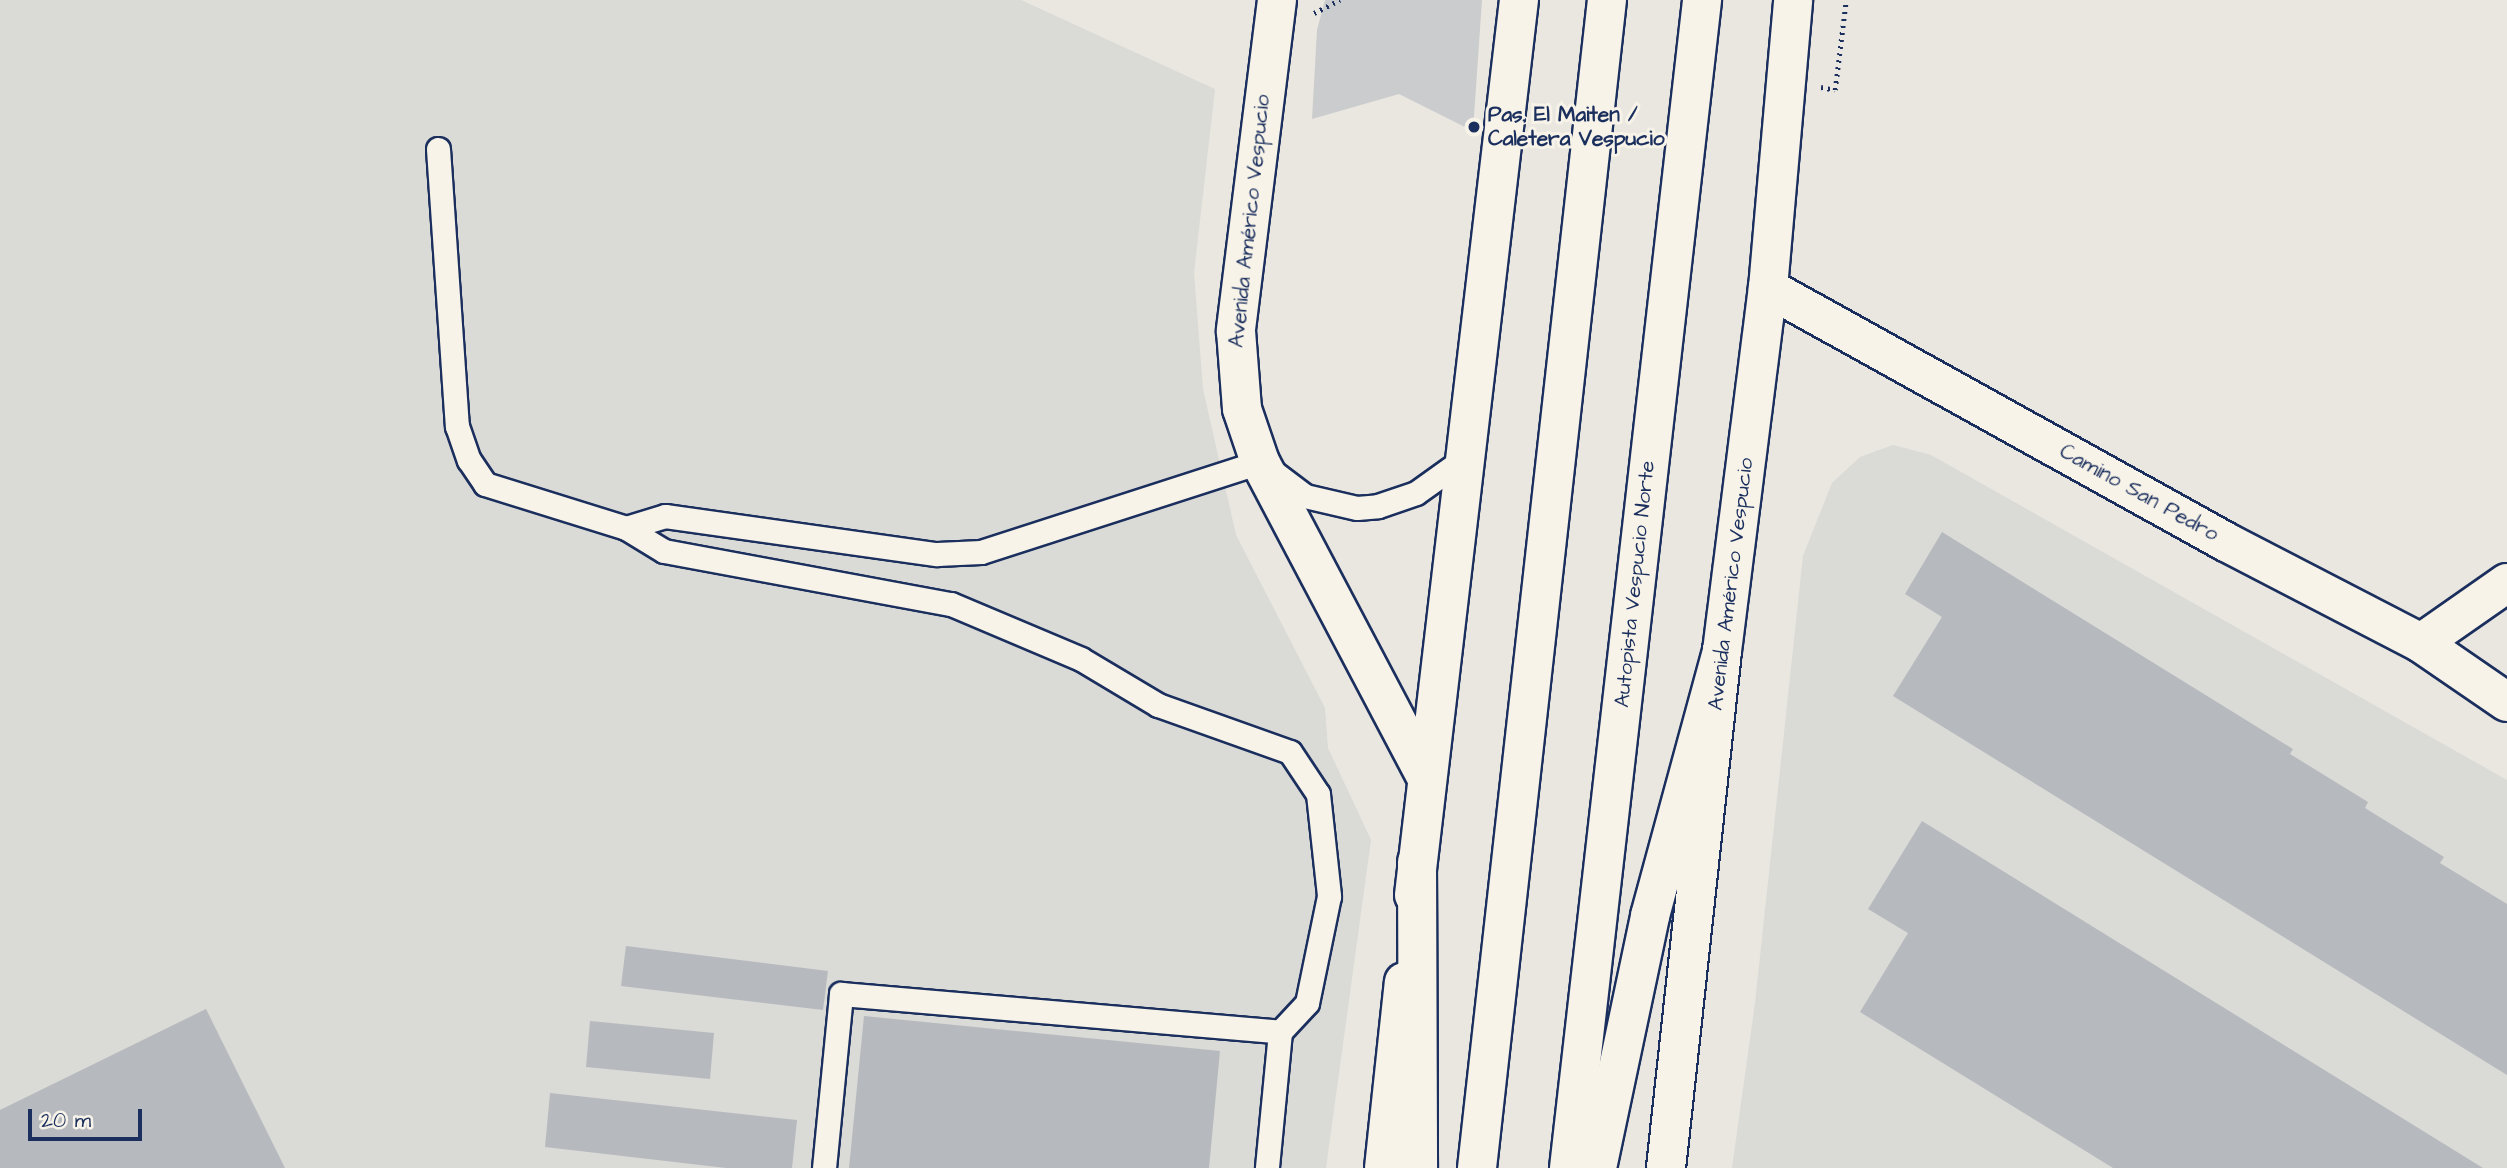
<!DOCTYPE html>
<meta charset="utf-8">
<style>
body{margin:0}
#map{position:relative;width:2507px;height:1168px;overflow:hidden;background:#eae7e0;font-family:"Architects Daughter",sans-serif}
div>[style]{position:absolute}
.built>*{inset:0;background:#dadad6}
.green>*{inset:0;background:#cbcccd}
.building>*{inset:0;background:#b6babf}
.path>*{height:4.5px;margin-top:-2.25px;transform-origin:0;background:repeating-linear-gradient(90deg,#1b2f5e 0 2px,transparent 0 7px)}
.roads{filter:drop-shadow(2px 0 #1b2f5e) drop-shadow(-2px 0 #1b2f5e) drop-shadow(0 2px #1b2f5e) drop-shadow(0 -2px #1b2f5e)}
.lane>*{height:23px;margin:-11.5px;padding:0 11.5px;transform-origin:11.5px;border-radius:11.5px;background:#f7f3e8}
.street>*{height:38px;margin:-19px;padding:0 19px;transform-origin:19px;border-radius:19px;background:#f7f3e8}
.secondary>*{height:38px;margin:-19px;padding:0 19px;transform-origin:19px;border-radius:19px;background:#f7f3e8}
.highway>*{height:38px;margin:-19px;padding:0 19px;transform-origin:19px;border-radius:19px;background:#f7f3e8}
.dots>*{width:19px;height:19px;translate:-50% -50%;box-sizing:border-box;border:4px solid #f7f3e8;border-radius:50%}
span{translate:-50% -50%;white-space:nowrap;text-align:center;line-height:1.15;-webkit-text-stroke:6px #f7f3e8;paint-order:stroke}
.poi-label{font-size:21px;color:#1b2f5e;font-weight:700}
.left{translate:0 -50%;text-align:left}
.street-label{font-size:21px;color:#1b2f5e}
.scale{position:absolute;left:28px;top:1109px;width:114px;height:32px;box-sizing:border-box;border:4px solid #1b2f5e;border-top:0;padding-left:9px;font-size:21px;line-height:24px;white-space:nowrap;color:#1b2f5e;-webkit-text-stroke:5px #f7f3e8;paint-order:stroke}
</style>
<div id="map">
<div class="built">
<i style="clip-path:polygon(0 0,1021px 0,1215px 89px,1194px 273px,1203px 389px,1236px 535px,1325px 708px,1328px 748px,1371px 840px,1326px 1168px,0 1168px)"></i>
<i style="clip-path:polygon(1893px 445px,1931px 455px,2507px 780px,2507px 1168px,1732px 1168px,1755px 1003px,1803px 556px,1832px 483px,1860px 457px)"></i>
</div>
<div class="green">
<i style="clip-path:polygon(1325px 0,1482px 0,1473px 131px,1399px 94px,1312px 119px,1317px 30px)"></i>
</div>
<div class="building">
<i style="clip-path:polygon(1942px 532px,2293px 749px,2290px 754px,2368px 802px,2365px 808px,2444px 857px,2440px 863px,2507px 904px,2507px 1075px,1893px 696px,1942px 617px,1905px 594px)"></i>
<i style="clip-path:polygon(1922px 821px,2483px 1168px,2113px 1168px,1860px 1012px,1908px 933px,1868px 909px)"></i>
<i style="clip-path:polygon(626px 946px,828px 971px,823px 1010px,621px 986px)"></i>
<i style="clip-path:polygon(206px 1009px,285px 1168px,0 1168px,0 1110px)"></i>
<i style="clip-path:polygon(864px 1016px,1220px 1051px,1209px 1168px,849px 1168px)"></i>
<i style="clip-path:polygon(590px 1021px,714px 1033px,710px 1079px,586px 1067px)"></i>
<i style="clip-path:polygon(550px 1093px,797px 1120px,792px 1168px,726px 1168px,545px 1147px)"></i>
</div>
<div class="path">
<i style="left:1314px;top:13px;width:29px;rotate:-27deg"></i>
<i style="left:1821px;top:87px;width:14px;rotate:12deg"></i>
<i style="left:1835px;top:90px;width:91px;rotate:-83deg"></i>
</div>
<div class="roads">
<div class="lane">
<i style="left:438px;top:149px;width:278px;rotate:86.1deg"></i>
<i style="left:457px;top:426px;width:36px;rotate:71deg"></i>
<i style="left:469px;top:460px;width:29px;rotate:56deg"></i>
<i style="left:485px;top:484px;width:148px;rotate:17.3deg"></i>
<i style="left:626px;top:528px;width:41px;rotate:-17.1deg"></i>
<i style="left:665px;top:516px;width:275px;rotate:8deg"></i>
<i style="left:937px;top:554px;width:44px;rotate:-2.6deg"></i>
<i style="left:981px;top:552px;width:293px;rotate:-17.9deg"></i>
<i style="left:1260px;top:462px;width:56px;rotate:37.1deg"></i>
<i style="left:1305px;top:496px;width:53px;rotate:13deg"></i>
<i style="left:1357px;top:508px;width:21px;rotate:-5deg"></i>
<i style="left:1378px;top:506px;width:40px;rotate:-18.9deg"></i>
<i style="left:1416px;top:493px;width:60px;rotate:-35.5deg"></i>
<i style="left:626px;top:528px;width:44px;rotate:31.2deg"></i>
<i style="left:664px;top:551px;width:292px;rotate:10.5deg"></i>
<i style="left:951px;top:604px;width:141px;rotate:22.9deg"></i>
<i style="left:1081px;top:659px;width:90px;rotate:30.9deg"></i>
<i style="left:1158px;top:705px;width:140px;rotate:19.6deg"></i>
<i style="left:1290px;top:752px;width:50px;rotate:56.3deg"></i>
<i style="left:1318px;top:794px;width:103px;rotate:83.8deg"></i>
<i style="left:1329px;top:896px;width:109px;rotate:101.6deg"></i>
<i style="left:1307px;top:1003px;width:40px;rotate:133deg"></i>
<i style="left:1280px;top:1032px;width:137px;rotate:95.5deg"></i>
<i style="left:824px;top:1168px;width:175px;rotate:-84.4deg"></i>
<i style="left:841px;top:994px;width:441px;rotate:4.9deg"></i>
</div>
<div class="street">
<i style="left:1277px;top:0;width:334px;rotate:97.1deg"></i>
<i style="left:1236px;top:331px;width:78px;rotate:85.6deg"></i>
<i style="left:1242px;top:409px;width:56px;rotate:71.2deg"></i>
<i style="left:1260px;top:462px;width:356px;rotate:62.2deg"></i>
<i style="left:1768px;top:288px;width:524px;rotate:29.01deg"></i>
<i style="left:2226px;top:542px;width:220px;rotate:27.4deg"></i>
<i style="left:2421px;top:643px;width:104px;rotate:34.5deg"></i>
<i style="left:2421px;top:643px;width:105px;rotate:-34.9deg"></i>
</div>
<div class="secondary">
<i style="left:1414px;top:895px;width:901px;rotate:-83.31deg"></i>
<i style="left:1384px;top:1168px;width:187px;rotate:-83.9deg"></i>
<i style="left:1666px;top:1168px;width:520px;rotate:-83.82deg"></i>
<i style="left:1722px;top:651px;width:366px;rotate:-82.8deg"></i>
<i style="left:1768px;top:288px;width:289px;rotate:-85deg"></i>
</div>
<div class="highway">
<i style="left:1417px;top:862px;width:306px;rotate:89.8deg"></i>
<i style="left:1477px;top:1168px;width:1175px;rotate:-83.65deg"></i>
<i style="left:1569px;top:1168px;width:1176px;rotate:-83.5deg"></i>
<i style="left:1597px;top:1168px;width:258px;rotate:-78.1deg"></i>
<i style="left:1650px;top:916px;width:275px;rotate:-74.8deg"></i>
</div>
</div>
<div class="dots">
<i style="left:1474px;top:127px;background:#1b2f5e"></i>
</div>
<div class="poi-label">
<span class="left" style="left:1488px;top:127px">Pas. El Maiten /<br>Caletera Vespucio</span>
</div>
<div class="street-label">
<span style="left:1250px;top:221px;rotate:-84deg">Avenida Américo Vespucio</span>
<span style="left:2139px;top:493px;rotate:29deg">Camino San Pedro</span>
<span style="left:1635px;top:584px;rotate:-84deg">Autopista Vespucio Norte</span>
<span style="left:1731px;top:584px;rotate:-83deg">Avenida Américo Vespucio</span>
</div>
<div class="scale">20 m</div>
</div>
